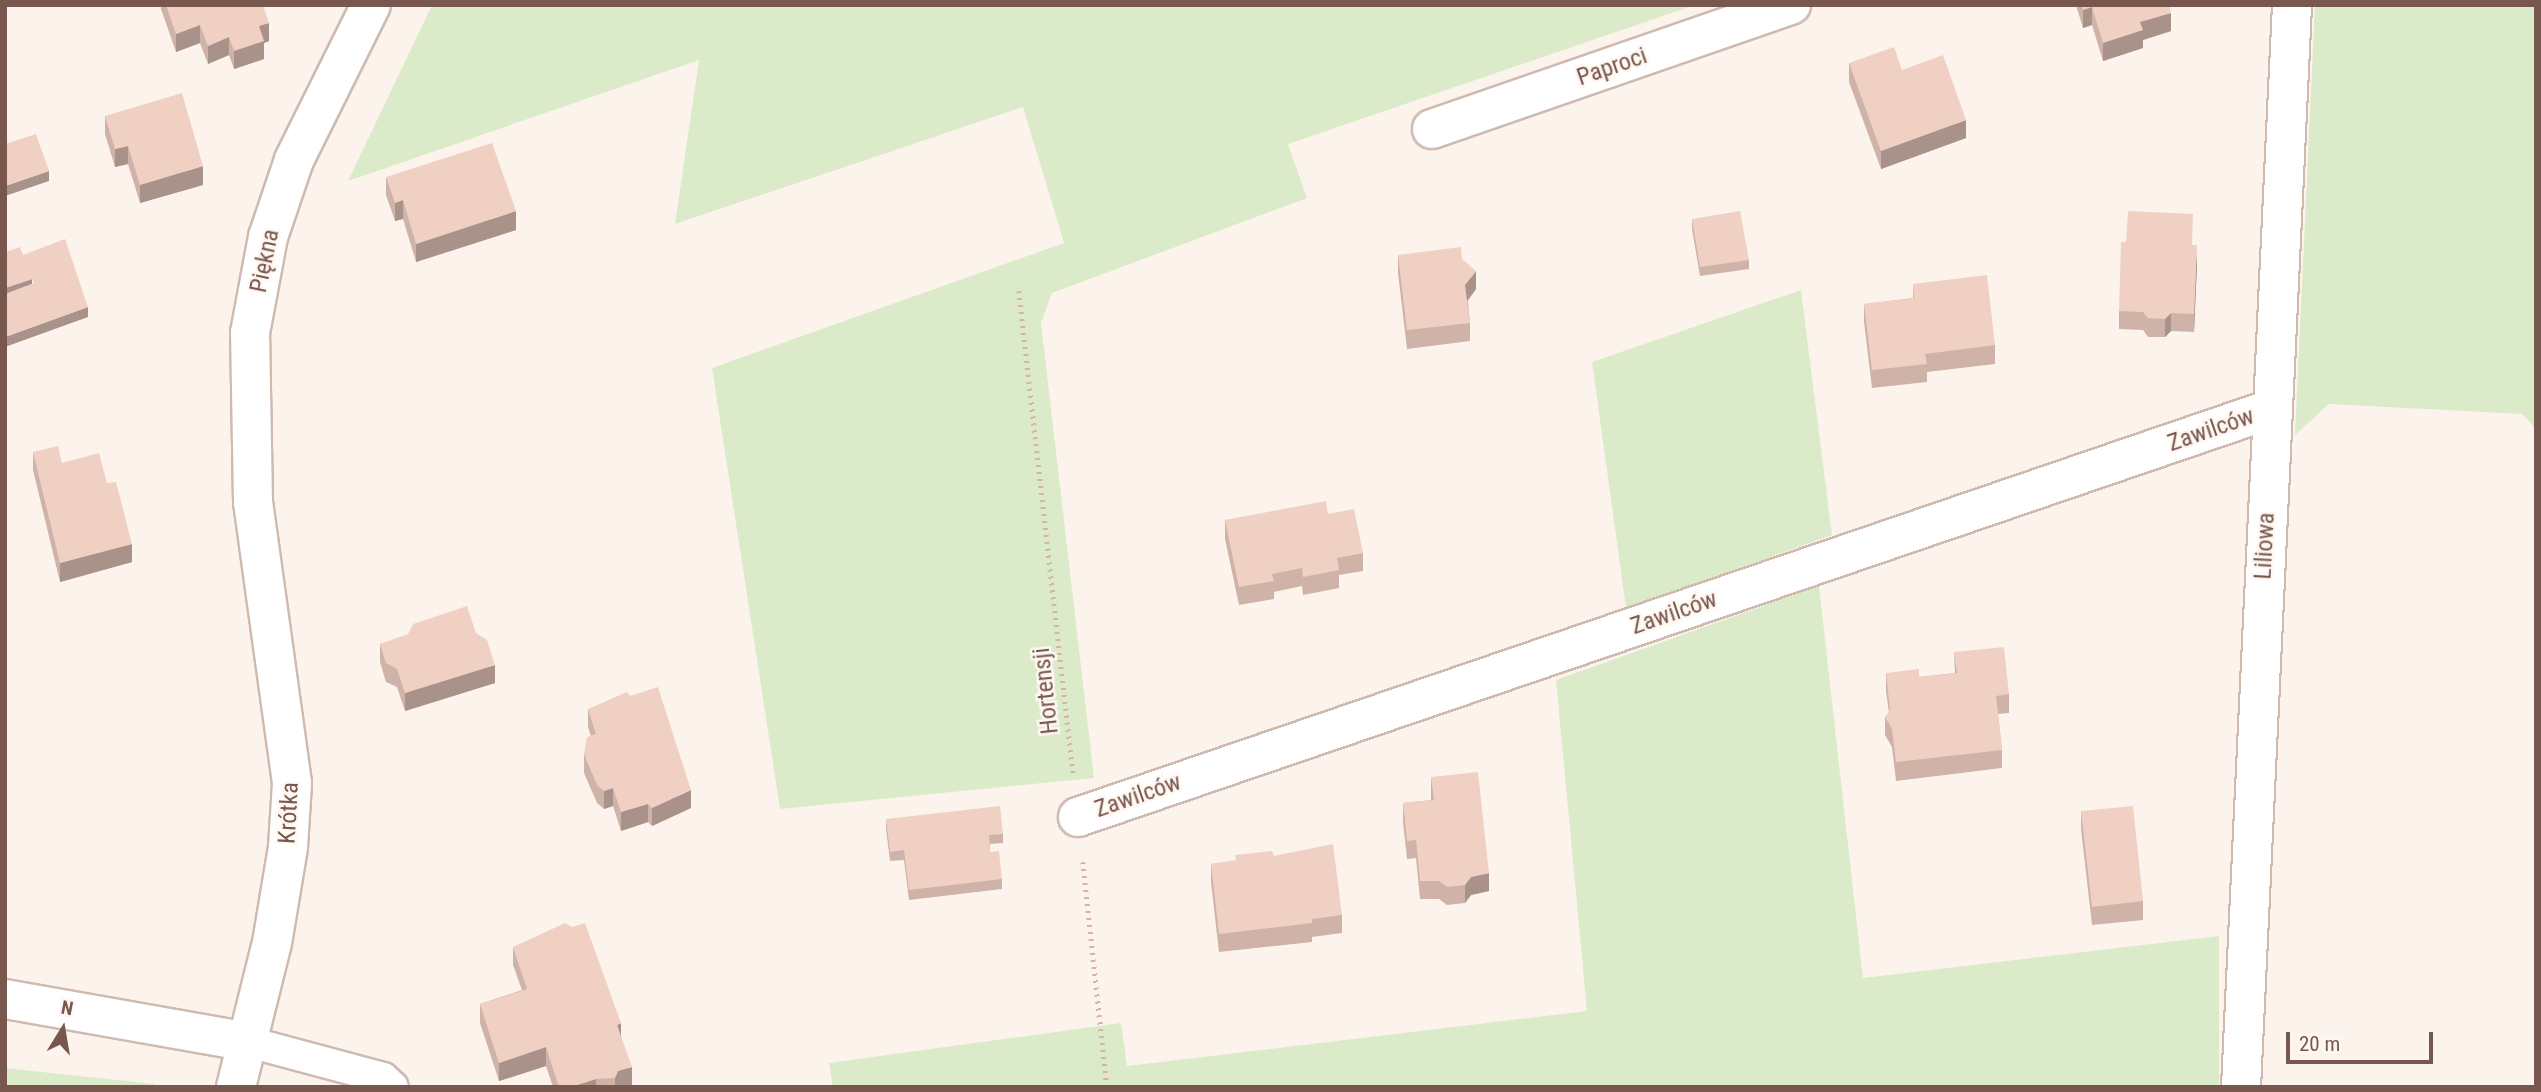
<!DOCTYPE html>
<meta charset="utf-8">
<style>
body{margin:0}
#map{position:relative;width:2541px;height:1092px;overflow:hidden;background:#fcf4ec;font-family:"Roboto Condensed",sans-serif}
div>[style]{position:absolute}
.green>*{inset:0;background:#dbebc9}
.path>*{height:4.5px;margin-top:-2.25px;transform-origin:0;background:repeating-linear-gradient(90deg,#d7b2a6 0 2px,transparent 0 7px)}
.roads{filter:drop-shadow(2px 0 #cfbab0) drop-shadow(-2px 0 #cfbab0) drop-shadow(0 2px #cfbab0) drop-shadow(0 -2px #cfbab0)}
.lane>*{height:30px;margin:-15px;padding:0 15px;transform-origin:15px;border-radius:15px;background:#fff}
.street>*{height:38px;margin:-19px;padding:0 19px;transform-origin:19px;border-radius:19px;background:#fff}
.wall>*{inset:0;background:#cfb3a9}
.shaded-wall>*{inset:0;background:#a99289}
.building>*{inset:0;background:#f1d0c4}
span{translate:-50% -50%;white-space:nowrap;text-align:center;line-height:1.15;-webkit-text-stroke:5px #fff8f2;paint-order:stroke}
.street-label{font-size:24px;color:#78574e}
.frame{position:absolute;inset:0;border:7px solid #78574e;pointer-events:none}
.north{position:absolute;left:28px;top:994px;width:70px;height:70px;-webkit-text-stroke:5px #fff8f2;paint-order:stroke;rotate:11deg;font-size:19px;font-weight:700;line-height:28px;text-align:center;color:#78574e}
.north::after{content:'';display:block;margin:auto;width:24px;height:32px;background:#78574e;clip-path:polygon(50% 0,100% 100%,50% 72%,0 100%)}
.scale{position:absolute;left:2286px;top:1032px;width:147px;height:32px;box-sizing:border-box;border:4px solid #78574e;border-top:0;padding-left:9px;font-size:21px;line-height:24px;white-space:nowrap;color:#78574e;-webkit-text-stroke:5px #fff8f2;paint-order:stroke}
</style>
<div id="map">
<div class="green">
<i style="clip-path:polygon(432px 5px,1695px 5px,1288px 144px,1307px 198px,1052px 293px,1041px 323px,1094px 778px,780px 809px,712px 368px,1064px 243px,1023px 107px,675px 224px,699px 60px,348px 181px)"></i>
<i style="clip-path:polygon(2315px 5px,2536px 5px,2536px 429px,2522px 414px,2329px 404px,2295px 435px)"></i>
<i style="clip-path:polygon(1801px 290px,1832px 535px,1626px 608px,1592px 362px)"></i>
<i style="clip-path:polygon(1819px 586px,1863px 978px,2219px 936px,2219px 1087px,833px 1087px,829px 1063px,1121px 1023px,1127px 1066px,1587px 1011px,1556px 680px)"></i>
<i style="clip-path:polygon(5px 1068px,154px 1084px,155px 1087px,5px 1087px)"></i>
</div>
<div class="path">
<i style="left:1019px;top:291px;width:485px;rotate:83.6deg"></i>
<i style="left:1083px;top:862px;width:226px;rotate:83.9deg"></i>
</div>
<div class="roads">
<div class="lane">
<i style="left:249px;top:1042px;width:139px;rotate:15deg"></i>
<i style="left:383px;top:1078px;width:13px;rotate:42deg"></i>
</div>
<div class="street">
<i style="left:1432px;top:129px;width:380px;rotate:-19.1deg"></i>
<i style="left:1078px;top:817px;width:1261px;rotate:-18.88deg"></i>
<i style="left:5px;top:999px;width:248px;rotate:10deg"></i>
<i style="left:236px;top:1087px;width:148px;rotate:-76deg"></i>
<i style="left:272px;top:943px;width:97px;rotate:-80.5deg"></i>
<i style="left:288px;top:847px;width:64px;rotate:-86.4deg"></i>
<i style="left:292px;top:783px;width:284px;rotate:-97.9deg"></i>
<i style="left:253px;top:502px;width:169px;rotate:-91deg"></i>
<i style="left:250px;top:333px;width:98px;rotate:-79.4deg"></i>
<i style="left:268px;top:237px;width:81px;rotate:-71.3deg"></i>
<i style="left:294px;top:160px;width:173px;rotate:-63.6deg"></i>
<i style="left:2241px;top:1087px;width:1083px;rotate:-87.3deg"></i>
</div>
</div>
<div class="wall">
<i style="clip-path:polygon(161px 5px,263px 5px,269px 41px,264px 43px,264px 59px,234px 69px,229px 55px,208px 64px,200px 43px,176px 52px,161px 9px)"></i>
<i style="clip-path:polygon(2076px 5px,2169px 5px,2171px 31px,2143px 40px,2143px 48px,2103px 61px,2092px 25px,2083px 28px)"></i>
<i style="clip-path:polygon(1849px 63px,1902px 70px,1966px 138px,1881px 169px,1849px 82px)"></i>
<i style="clip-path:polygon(105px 116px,203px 185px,140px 203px,128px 164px,115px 167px,105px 134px)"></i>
<i style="clip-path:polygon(386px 177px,516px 230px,416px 262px,403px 219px,395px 221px,386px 195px)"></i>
<i style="clip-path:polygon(1692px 219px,1749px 260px,1749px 269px,1700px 276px,1692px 229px)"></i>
<i style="clip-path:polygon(2193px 245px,2197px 264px,2194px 332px,2171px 331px,2165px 337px,2148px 337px,2143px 330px,2119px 329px,2119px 311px)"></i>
<i style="clip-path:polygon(1398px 255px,1462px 259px,1476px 289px,1468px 301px,1470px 323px,1470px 341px,1407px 349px,1398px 273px)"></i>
<i style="clip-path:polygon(1913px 284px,1995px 345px,1995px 364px,1927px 372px,1927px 382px,1872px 388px,1864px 322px,1864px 304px,1913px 298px)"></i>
<i style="clip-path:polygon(33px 452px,62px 463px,107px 483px,132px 562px,60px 582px,33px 470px)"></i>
<i style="clip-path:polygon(1328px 514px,1363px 553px,1363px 571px,1339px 575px,1339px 588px,1303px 595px,1302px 586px,1274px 592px,1274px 599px,1239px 605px,1225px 539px,1225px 520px)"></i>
<i style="clip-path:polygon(476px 633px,495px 683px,405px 711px,397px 687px,386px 682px,380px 662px,380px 644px)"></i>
<i style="clip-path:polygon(1954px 652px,2009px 694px,2009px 713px,1998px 714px,2002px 750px,2002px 768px,1896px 781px,1892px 747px,1885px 735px,1885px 717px,1889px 713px,1886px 691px,1886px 673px,1919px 677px,1955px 673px)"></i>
<i style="clip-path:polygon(588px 709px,691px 808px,652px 826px,648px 822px,621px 831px,613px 806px,604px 809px,597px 803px,584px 773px,584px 754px,591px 736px,588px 727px)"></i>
<i style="clip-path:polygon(1431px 777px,1489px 891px,1471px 895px,1465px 903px,1447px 905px,1439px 899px,1420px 899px,1416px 858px,1407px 859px,1403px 822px,1403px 803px,1431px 800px)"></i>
<i style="clip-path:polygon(2081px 811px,2143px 901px,2143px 920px,2092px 925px,2081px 829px)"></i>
<i style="clip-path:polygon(886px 819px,1003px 834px,1003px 843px,990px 844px,990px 852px,1002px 879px,1002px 889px,909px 900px,904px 860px,890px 861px,886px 829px)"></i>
<i style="clip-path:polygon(1274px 856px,1342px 915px,1342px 933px,1312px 937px,1312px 942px,1219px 952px,1211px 882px,1211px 864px)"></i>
<i style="clip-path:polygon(513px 947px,621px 1036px,632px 1085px,627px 1087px,553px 1087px,546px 1066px,499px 1081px,480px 1023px,480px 1004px,522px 990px,513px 965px)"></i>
</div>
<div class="shaded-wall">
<i style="clip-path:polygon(2092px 7px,2092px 25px,2083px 28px,2083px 10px)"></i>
<i style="clip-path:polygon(2171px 13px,2171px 31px,2143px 40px,2143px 48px,2103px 61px,2103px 43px,2140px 22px)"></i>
<i style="clip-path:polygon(269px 23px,269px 41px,264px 43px,264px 59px,234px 69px,234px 51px,259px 26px)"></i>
<i style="clip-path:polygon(200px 25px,200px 43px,176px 52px,176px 34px)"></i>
<i style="clip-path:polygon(229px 37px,229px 55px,208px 64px,208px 46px)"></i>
<i style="clip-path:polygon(1966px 120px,1966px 138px,1881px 169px,1881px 151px)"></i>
<i style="clip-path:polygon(128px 146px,128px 164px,115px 167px,115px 149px)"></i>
<i style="clip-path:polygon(203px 166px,203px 185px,140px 203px,140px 185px)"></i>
<i style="clip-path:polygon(49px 171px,49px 181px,5px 196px,5px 186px)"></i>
<i style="clip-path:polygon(403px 200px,403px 219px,395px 221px,395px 203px)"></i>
<i style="clip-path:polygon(516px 211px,516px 230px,416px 262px,416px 244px)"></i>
<i style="clip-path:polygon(2197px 245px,2197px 264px,2194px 332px,2194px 314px)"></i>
<i style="clip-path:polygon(1476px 271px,1476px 289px,1465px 303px,1465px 285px)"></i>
<i style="clip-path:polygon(32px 279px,32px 288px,5px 297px,5px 288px)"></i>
<i style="clip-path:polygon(88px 307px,88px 317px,5px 347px,5px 337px)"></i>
<i style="clip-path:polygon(2171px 313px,2171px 331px,2165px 337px,2165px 319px)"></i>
<i style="clip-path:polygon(132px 544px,132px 562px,60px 582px,60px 563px)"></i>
<i style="clip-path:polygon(495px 665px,495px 683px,405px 711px,405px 693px)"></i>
<i style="clip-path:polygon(613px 788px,613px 806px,604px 809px,604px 791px)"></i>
<i style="clip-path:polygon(691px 790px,691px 808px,652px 826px,652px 808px)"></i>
<i style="clip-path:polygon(648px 804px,648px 822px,621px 831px,621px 812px)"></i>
<i style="clip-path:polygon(1489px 873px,1489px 891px,1471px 895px,1465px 903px,1465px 885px,1471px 877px)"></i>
<i style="clip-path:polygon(621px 1023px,621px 1041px,617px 1025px)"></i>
<i style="clip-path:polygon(546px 1047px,546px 1066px,499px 1081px,499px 1063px)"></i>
<i style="clip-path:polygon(632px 1067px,632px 1085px,627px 1087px,615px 1087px,615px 1078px,618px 1071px)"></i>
<i style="clip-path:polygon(596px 1079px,596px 1087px,571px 1087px)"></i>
</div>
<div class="building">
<i style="clip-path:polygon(166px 5px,263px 5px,269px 23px,259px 26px,264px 41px,234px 51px,229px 37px,208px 46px,200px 25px,176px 34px)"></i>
<i style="clip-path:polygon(2082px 5px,2169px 5px,2171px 13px,2140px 22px,2143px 30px,2103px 43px,2092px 7px,2083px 10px)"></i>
<i style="clip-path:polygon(1894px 47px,1902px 70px,1943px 55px,1966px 120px,1881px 151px,1849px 63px)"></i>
<i style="clip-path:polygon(182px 93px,203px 166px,140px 185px,128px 146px,115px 149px,105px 116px)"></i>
<i style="clip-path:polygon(36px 134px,49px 171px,5px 186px,5px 144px)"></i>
<i style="clip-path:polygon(492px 143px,516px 211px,416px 244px,403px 200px,395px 203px,386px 177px)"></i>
<i style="clip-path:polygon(1740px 211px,1749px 260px,1700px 267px,1692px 219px)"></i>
<i style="clip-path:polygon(2128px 211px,2193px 214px,2192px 245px,2197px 245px,2194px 314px,2171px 313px,2165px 319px,2148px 318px,2143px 312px,2119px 311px,2121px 242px,2126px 242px)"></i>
<i style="clip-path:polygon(65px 239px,88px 307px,5px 337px,5px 294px,34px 283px,32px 279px,5px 288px,5px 252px,20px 247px,23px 255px)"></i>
<i style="clip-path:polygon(1461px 247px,1462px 259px,1476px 271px,1465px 285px,1470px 323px,1407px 330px,1398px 255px)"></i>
<i style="clip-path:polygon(1987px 275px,1995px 345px,1925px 354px,1927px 364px,1872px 370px,1864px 304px,1914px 298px,1913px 284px)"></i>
<i style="clip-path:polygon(58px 446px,62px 463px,99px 453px,107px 483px,116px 482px,132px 544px,60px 563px,33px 452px)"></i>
<i style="clip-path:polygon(1326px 501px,1328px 514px,1354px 509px,1363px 553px,1337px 558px,1339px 570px,1303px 577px,1302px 568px,1272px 574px,1274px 581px,1239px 587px,1225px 520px)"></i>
<i style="clip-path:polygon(467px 606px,476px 633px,487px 640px,495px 665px,405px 693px,397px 669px,386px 663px,380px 644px,408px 634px,413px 624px)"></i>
<i style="clip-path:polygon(2004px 647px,2009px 694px,1996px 696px,2002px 750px,1896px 762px,1892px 729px,1885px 717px,1890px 710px,1886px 673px,1919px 669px,1919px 677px,1957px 673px,1954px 652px)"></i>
<i style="clip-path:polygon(658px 687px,691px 790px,652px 808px,648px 804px,621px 812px,613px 788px,604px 791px,597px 785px,584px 754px,587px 737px,596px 734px,588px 709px,627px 692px,630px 696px)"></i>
<i style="clip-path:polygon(1478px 772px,1489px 873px,1471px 877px,1465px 885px,1447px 887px,1439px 881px,1420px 881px,1416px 840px,1407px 841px,1403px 803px,1434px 800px,1431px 777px)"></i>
<i style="clip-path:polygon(1000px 806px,1003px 834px,989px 835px,990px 852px,999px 851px,1002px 879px,909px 890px,904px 850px,890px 852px,886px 819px)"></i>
<i style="clip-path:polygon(2133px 806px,2143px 901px,2092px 907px,2081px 811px)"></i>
<i style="clip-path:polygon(1333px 844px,1342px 915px,1312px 919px,1312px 923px,1219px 934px,1211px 864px,1236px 860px,1235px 855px,1272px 851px,1274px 856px)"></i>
<i style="clip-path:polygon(565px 923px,572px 927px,585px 923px,621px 1023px,617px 1025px,632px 1067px,618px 1071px,615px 1078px,596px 1079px,571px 1087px,559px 1087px,546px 1047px,499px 1063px,480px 1004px,527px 989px,513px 947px)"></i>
</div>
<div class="street-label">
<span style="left:1612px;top:67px;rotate:-19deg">Paproci</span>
<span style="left:265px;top:261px;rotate:-78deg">Piękna</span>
<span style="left:2211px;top:430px;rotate:-19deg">Zawilców</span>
<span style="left:2265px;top:546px;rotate:-87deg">Liliowa</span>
<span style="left:1674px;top:613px;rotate:-19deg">Zawilców</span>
<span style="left:1046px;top:691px;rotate:-96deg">Hortensji</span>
<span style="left:1138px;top:796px;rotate:-19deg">Zawilców</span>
<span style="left:289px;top:813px;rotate:-87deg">Krótka</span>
</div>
<div class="frame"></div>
<div class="north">N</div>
<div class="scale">20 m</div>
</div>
